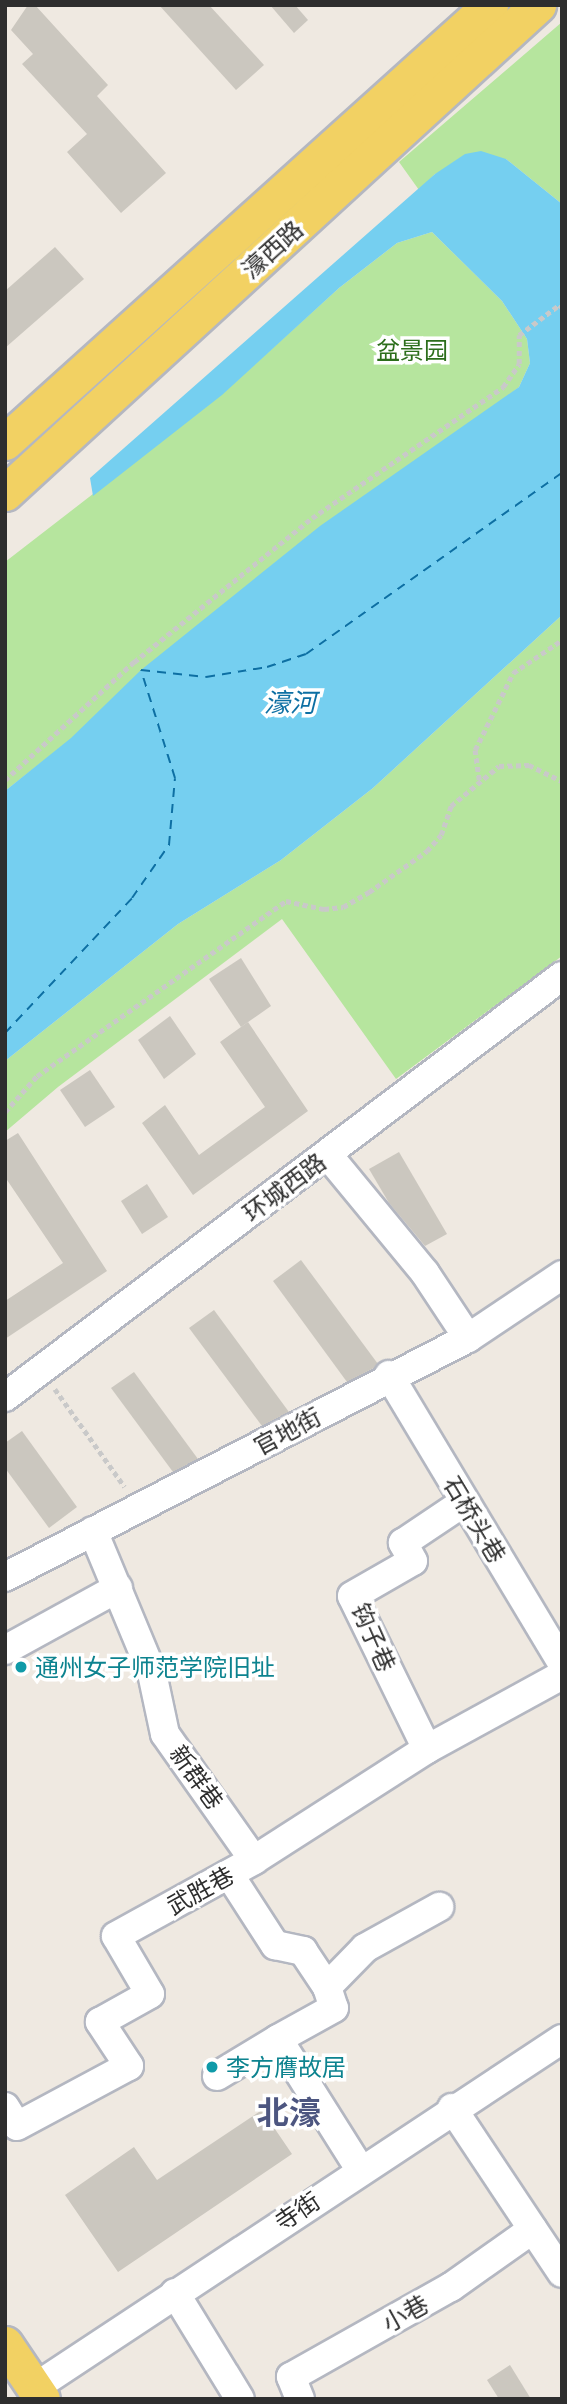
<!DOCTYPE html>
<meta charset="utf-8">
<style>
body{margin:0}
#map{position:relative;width:567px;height:2404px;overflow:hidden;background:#efe9e1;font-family:Lato,"Noto Sans SC",sans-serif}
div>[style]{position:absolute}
.green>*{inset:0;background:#b6e59e}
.water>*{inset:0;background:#75cff0}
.ferry>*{height:2px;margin-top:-1px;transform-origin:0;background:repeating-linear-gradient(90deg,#0d6fa3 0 9px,transparent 0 16px)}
.building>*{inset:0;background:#cbc7bf}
.path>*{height:4.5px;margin-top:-2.25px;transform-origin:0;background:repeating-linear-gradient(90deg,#c9c9c9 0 5px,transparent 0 8.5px)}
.roads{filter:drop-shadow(2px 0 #b4b7c1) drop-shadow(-2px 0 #b4b7c1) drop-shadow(0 2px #b4b7c1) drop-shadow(0 -2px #b4b7c1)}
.minor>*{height:28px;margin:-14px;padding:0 14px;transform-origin:14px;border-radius:14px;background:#fff}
.major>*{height:35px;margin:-17.5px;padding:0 17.5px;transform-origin:17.5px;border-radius:17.5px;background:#f2d163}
.dots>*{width:19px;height:19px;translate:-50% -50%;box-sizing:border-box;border:4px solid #fff;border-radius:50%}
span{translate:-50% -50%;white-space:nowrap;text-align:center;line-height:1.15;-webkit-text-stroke:7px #fff;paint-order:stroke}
.street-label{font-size:24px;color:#2e2e2e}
.park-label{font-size:24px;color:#2c6e1b}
.culture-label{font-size:24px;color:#0d838f}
.left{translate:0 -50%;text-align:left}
.water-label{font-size:26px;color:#0d6fa3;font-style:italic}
.district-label{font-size:32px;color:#4d5680;font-weight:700}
.frame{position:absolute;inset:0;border:7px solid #2e2e2e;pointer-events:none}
</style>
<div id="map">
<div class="green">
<i style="clip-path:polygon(562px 22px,562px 204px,506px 159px,435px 174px,419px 190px,399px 162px)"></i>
<i style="clip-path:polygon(432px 232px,502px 301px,527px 339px,530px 363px,519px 387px,5px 791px,5px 562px,221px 395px,339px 288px,397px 243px)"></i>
<i style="clip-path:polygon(562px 615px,562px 956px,396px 1079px,282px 919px,58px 1087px,5px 1132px,5px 1061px,178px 924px,281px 860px,373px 788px)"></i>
</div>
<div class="water">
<i style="clip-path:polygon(481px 151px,506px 159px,562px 204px,562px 615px,373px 788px,281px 860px,178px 924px,5px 1061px,5px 791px,71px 738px,141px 670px,320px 526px,519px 387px,530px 363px,527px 339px,502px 301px,432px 232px,397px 243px,339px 288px,222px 395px,93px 496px,90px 478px,435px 174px,465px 154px)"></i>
</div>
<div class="ferry">
<i style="left:5px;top:1033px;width:185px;rotate:-46.7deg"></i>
<i style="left:132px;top:898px;width:65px;rotate:-55.1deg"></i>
<i style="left:169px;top:845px;width:67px;rotate:-84.9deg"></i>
<i style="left:175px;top:778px;width:113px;rotate:-107.5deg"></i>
<i style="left:141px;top:670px;width:65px;rotate:6.1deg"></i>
<i style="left:206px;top:677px;width:62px;rotate:-9.3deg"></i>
<i style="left:267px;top:667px;width:41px;rotate:-18.4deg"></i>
<i style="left:306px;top:654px;width:314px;rotate:-35.3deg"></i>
</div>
<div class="building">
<i style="clip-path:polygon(28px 5px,35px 5px,108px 85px,97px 96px,166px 173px,121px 213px,67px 152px,87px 134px,22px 64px,33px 54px,11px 30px)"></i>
<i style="clip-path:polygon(159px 5px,209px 5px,264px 65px,236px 90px)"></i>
<i style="clip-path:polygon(270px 5px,295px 5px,308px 20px,294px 33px)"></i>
<i style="clip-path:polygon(55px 247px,84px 279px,5px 348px,5px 291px)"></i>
<i style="clip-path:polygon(241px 958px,271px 1006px,241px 1027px,209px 979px)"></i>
<i style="clip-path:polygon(170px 1016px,196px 1054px,164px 1079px,138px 1040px)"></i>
<i style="clip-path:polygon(248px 1022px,308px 1111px,193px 1195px,142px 1123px,165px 1105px,199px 1155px,265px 1107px,220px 1042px)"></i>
<i style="clip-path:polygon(90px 1070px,115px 1107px,85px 1127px,60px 1090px)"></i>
<i style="clip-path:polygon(18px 1133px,107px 1271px,5px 1339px,5px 1301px,63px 1263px,5px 1177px,5px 1141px)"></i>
<i style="clip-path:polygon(399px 1152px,447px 1234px,425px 1246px,389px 1203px,369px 1169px)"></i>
<i style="clip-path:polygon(147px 1184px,168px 1217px,142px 1234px,121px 1201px)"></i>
<i style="clip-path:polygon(301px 1260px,378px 1364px,374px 1368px,347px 1382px,273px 1281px)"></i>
<i style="clip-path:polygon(214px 1310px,289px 1412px,262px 1426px,189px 1328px)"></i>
<i style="clip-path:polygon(134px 1372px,198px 1459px,173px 1472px,111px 1388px)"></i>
<i style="clip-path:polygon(22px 1431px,77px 1507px,49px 1528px,5px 1468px,5px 1443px)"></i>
<i style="clip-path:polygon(262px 2110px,292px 2154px,118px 2272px,65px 2195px,134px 2147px,157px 2180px)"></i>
<i style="clip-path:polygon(510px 2365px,531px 2399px,499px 2399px,487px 2380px)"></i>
</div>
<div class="path">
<i style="left:5px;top:780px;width:175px;rotate:-42.5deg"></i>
<i style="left:134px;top:662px;width:229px;rotate:-39deg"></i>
<i style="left:312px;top:518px;width:232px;rotate:-34.4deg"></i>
<i style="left:503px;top:387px;width:28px;rotate:-55deg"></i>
<i style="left:519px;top:364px;width:29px;rotate:-90deg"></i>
<i style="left:519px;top:335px;width:50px;rotate:-36.9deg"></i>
<i style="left:559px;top:305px;width:4px;rotate:34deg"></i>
<i style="left:479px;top:780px;width:30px;rotate:-98deg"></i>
<i style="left:475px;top:750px;width:86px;rotate:-63.7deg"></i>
<i style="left:513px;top:673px;width:59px;rotate:-34deg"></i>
<i style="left:5px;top:1112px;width:48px;rotate:-48.4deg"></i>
<i style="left:37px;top:1076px;width:304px;rotate:-35.1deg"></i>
<i style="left:286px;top:901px;width:39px;rotate:12deg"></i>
<i style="left:324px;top:909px;width:19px;rotate:-6deg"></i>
<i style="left:343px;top:907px;width:30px;rotate:-30deg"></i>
<i style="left:369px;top:892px;width:71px;rotate:-35.3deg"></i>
<i style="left:427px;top:851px;width:21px;rotate:-49deg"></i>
<i style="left:441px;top:835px;width:31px;rotate:-71deg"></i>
<i style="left:451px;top:806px;width:62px;rotate:-39.8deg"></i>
<i style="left:499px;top:766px;width:30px;rotate:-2deg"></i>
<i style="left:529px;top:765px;width:37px;rotate:26deg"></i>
<i style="left:55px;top:1389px;width:120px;rotate:54.5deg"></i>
</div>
<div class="roads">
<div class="minor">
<i style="left:327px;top:1154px;width:154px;rotate:50.5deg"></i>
<i style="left:425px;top:1273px;width:78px;rotate:56.5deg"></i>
<i style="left:389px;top:1375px;width:336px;rotate:59deg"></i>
<i style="left:5px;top:1397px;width:698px;rotate:-37.08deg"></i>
<i style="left:93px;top:1531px;width:154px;rotate:67.4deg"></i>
<i style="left:152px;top:1673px;width:62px;rotate:78deg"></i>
<i style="left:165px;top:1734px;width:154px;rotate:54.8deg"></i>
<i style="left:5px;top:1577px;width:521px;rotate:-27.3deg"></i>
<i style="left:468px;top:1338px;width:113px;rotate:-33.8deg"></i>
<i style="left:5px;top:1650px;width:129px;rotate:-28.8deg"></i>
<i style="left:427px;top:1749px;width:170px;rotate:-116.1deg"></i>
<i style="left:352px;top:1596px;width:70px;rotate:-29.8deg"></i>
<i style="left:413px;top:1561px;width:21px;rotate:-119deg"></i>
<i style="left:403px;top:1543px;width:73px;rotate:-33.9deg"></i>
<i style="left:229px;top:1874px;width:85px;rotate:57.1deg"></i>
<i style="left:275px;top:1945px;width:29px;rotate:12deg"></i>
<i style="left:303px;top:1951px;width:43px;rotate:56.3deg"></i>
<i style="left:327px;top:1987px;width:22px;rotate:72deg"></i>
<i style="left:334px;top:2008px;width:64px;rotate:151deg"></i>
<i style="left:327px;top:1987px;width:54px;rotate:-45.7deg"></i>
<i style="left:365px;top:1948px;width:85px;rotate:-29deg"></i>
<i style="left:217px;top:2076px;width:71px;rotate:-31.2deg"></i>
<i style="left:278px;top:2039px;width:154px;rotate:57.8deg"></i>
<i style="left:5px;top:2107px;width:22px;rotate:58deg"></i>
<i style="left:17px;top:2126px;width:127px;rotate:-28.2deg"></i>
<i style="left:129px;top:2066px;width:53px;rotate:-123.4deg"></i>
<i style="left:100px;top:2022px;width:57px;rotate:-29.2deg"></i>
<i style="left:150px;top:1994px;width:67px;rotate:-120.4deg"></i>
<i style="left:116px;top:1936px;width:158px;rotate:-28.8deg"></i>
<i style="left:254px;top:1860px;width:206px;rotate:-32.7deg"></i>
<i style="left:427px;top:1749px;width:154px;rotate:-28.7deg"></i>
<i style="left:452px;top:2108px;width:198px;rotate:56.3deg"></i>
<i style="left:175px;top:2293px;width:124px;rotate:58.5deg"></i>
<i style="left:34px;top:2388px;width:633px;rotate:-33.46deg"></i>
<i style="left:300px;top:2399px;width:24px;rotate:-112deg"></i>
<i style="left:291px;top:2377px;width:184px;rotate:-29.4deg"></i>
<i style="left:451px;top:2287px;width:100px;rotate:-35.3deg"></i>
</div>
<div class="major">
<i style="left:5px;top:442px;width:653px;rotate:-42.02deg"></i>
<i style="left:5px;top:493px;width:723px;rotate:-42.48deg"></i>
<i style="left:5px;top:2344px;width:66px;rotate:56.1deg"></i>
</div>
</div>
<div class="dots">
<i style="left:21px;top:1667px;background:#0f9aa8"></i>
<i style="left:212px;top:2067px;background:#0f9aa8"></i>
</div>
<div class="street-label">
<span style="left:272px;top:249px;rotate:-42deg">濠西路</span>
<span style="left:284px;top:1187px;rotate:-37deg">环城西路</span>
<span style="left:287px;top:1431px;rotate:-28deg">官地街</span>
<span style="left:475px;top:1519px;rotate:59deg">石桥头巷</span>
<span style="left:374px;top:1637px;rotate:66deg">钩子巷</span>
<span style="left:197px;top:1777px;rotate:54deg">新群巷</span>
<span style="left:200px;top:1890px;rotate:-29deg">武胜巷</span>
<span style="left:297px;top:2211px;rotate:-34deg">寺街</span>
<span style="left:405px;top:2313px;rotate:-29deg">小巷</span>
</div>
<div class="park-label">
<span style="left:412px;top:350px">盆景园</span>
</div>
<div class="culture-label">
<span class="left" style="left:35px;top:1667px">通州女子师范学院旧址</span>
<span class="left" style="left:226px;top:2067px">李方膺故居</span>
</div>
<div class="water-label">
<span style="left:290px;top:703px">濠河</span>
</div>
<div class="district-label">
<span style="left:289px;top:2112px">北濠</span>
</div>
<div class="frame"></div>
</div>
